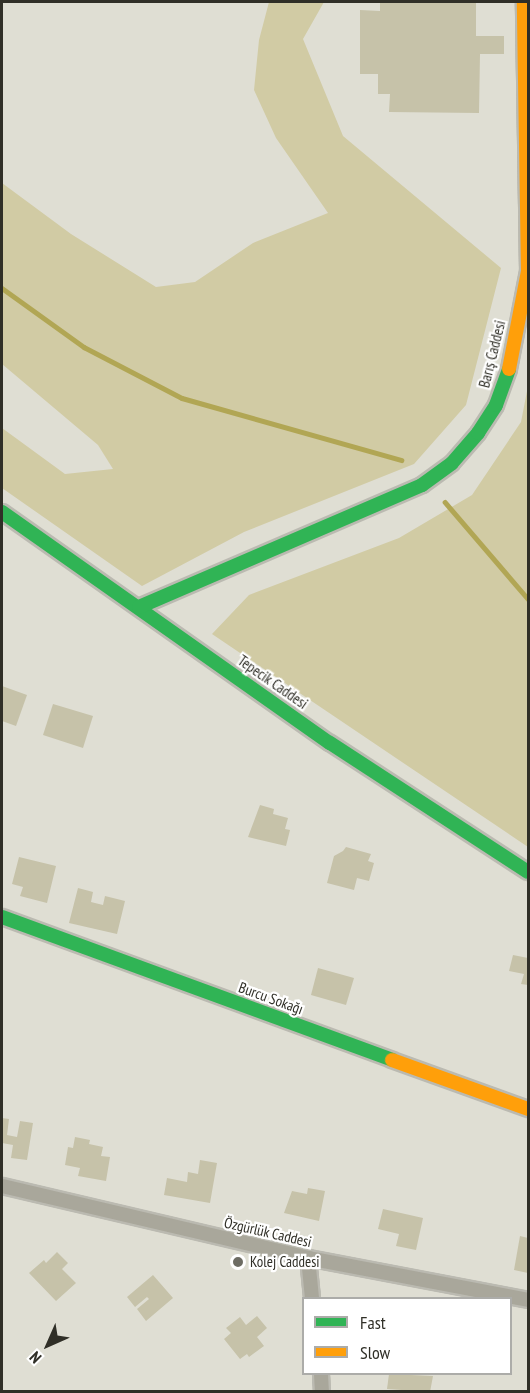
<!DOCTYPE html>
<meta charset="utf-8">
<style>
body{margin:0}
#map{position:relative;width:530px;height:1393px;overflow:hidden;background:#dfded3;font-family:"PT Sans Narrow",sans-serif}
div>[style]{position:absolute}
.green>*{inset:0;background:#d1cba4}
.stream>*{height:4.5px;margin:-2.25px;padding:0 2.25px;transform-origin:2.25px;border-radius:2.25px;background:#b1a654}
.building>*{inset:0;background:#c6c2a9}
.roads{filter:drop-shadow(2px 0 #bbbab1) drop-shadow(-2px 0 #bbbab1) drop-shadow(0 2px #bbbab1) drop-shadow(0 -2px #bbbab1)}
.street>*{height:14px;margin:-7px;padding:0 7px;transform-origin:7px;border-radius:7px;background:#a9a79b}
.fast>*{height:14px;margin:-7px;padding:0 7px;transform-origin:7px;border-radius:7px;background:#30b455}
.slow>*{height:14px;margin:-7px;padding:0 7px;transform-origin:7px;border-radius:7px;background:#ff9f0a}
.dots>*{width:16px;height:16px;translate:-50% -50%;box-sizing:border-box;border:3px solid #fff;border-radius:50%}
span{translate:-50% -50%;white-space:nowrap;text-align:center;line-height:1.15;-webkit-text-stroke:4.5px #fff;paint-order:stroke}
.street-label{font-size:15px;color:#302f27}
.poi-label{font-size:15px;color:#302f27}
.left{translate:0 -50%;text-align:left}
.frame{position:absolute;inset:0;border:3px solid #302f27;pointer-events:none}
.legend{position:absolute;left:302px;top:1297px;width:210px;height:78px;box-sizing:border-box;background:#fff;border:2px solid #acaca9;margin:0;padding:8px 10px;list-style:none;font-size:18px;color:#302f27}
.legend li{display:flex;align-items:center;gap:12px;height:30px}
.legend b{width:30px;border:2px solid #acaca9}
.north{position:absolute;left:18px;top:1315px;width:60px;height:60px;-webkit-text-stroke:4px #fff;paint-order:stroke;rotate:225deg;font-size:16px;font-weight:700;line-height:24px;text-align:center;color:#302f27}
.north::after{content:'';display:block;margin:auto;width:21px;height:27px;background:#302f27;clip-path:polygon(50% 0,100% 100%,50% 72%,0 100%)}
</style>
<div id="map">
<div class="green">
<i style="clip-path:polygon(269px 2px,324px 2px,303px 39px,343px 136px,501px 268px,466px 405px,414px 464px,244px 532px,142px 586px,2px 488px,2px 428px,65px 474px,113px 469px,98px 445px,2px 364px,2px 183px,71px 234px,156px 287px,195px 282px,253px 243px,328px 213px,276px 138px,254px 90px,259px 40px)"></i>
<i style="clip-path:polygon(528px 386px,528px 847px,212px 634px,249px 595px,399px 538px,472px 495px,521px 422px)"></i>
</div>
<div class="stream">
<i style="left:2px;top:288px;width:101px;rotate:35.7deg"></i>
<i style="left:84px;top:347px;width:110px;rotate:27.5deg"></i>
<i style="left:182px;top:398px;width:228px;rotate:15.8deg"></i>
<i style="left:445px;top:502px;width:128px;rotate:49.4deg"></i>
</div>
<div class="building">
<i style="clip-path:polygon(380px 2px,476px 2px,476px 36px,504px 36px,504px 54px,480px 54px,479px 113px,389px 112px,390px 94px,378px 94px,378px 74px,360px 74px,360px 10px,380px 11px)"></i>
<i style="clip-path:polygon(2px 686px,27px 695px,16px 726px,2px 721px)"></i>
<i style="clip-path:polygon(53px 704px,93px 716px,83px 748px,43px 735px)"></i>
<i style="clip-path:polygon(260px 805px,274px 809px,273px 814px,288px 818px,285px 829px,290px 830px,286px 846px,248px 837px)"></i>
<i style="clip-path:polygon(346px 847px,371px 854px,368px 861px,374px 863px,369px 881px,357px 878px,354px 890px,327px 883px,334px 856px,343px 851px)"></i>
<i style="clip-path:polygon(19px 857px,56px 866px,47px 903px,20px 896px,23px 887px,12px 884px)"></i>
<i style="clip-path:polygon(78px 888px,93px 892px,91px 902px,103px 905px,105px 896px,125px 901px,117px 934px,69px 923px)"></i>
<i style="clip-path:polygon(513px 955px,528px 958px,528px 985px,521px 984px,524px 974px,509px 971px)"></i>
<i style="clip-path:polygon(318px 968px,354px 978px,346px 1005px,311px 995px)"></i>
<i style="clip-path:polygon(2px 1118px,9px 1119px,7px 1135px,17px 1137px,20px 1121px,33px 1123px,27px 1160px,11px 1158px,13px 1145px,2px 1143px)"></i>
<i style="clip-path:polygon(75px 1137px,90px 1140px,89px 1144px,103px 1147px,101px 1156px,110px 1157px,106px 1181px,78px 1176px,80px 1168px,65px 1165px,68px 1147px,73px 1148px)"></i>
<i style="clip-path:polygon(200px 1160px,217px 1163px,210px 1203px,164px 1195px,167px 1178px,187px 1182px,188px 1172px,198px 1174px)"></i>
<i style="clip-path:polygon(308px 1188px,325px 1191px,319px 1221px,284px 1213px,292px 1191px,307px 1194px)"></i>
<i style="clip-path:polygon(383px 1209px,423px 1218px,416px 1250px,396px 1246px,399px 1234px,378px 1229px)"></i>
<i style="clip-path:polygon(520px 1236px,528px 1238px,528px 1273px,514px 1270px)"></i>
<i style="clip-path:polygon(57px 1252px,68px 1263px,62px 1269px,76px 1283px,56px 1301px,29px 1273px,44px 1260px,46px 1263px)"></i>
<i style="clip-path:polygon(153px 1275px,173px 1298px,146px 1321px,137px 1309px,149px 1299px,147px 1297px,135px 1307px,127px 1297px)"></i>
<i style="clip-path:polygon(257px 1316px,267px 1328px,257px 1337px,264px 1346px,249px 1357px,247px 1354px,240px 1359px,224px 1339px,231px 1333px,226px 1328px,240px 1317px,246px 1325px)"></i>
<i style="clip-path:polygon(389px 1374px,433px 1376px,430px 1392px,387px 1389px)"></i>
</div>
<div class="roads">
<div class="street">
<i style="left:2px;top:1186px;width:314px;rotate:13.2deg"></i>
<i style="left:308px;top:1258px;width:224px;rotate:10.8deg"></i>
<i style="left:308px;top:1258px;width:40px;rotate:84.3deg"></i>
<i style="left:321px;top:1374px;width:18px;rotate:87deg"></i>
</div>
<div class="fast">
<i style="left:2px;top:512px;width:401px;rotate:35.2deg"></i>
<i style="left:330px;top:743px;width:236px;rotate:33.1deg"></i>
<i style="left:139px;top:607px;width:308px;rotate:-23.3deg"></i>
<i style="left:422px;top:485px;width:37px;rotate:-36deg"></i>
<i style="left:452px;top:463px;width:40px;rotate:-49deg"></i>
<i style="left:478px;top:433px;width:33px;rotate:-57deg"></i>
<i style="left:496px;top:405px;width:38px;rotate:-70deg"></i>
<i style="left:2px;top:917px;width:415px;rotate:20.1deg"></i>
</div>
<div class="slow">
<i style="left:509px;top:369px;width:100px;rotate:-79deg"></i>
<i style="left:528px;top:271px;width:269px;rotate:-90.9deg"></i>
<i style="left:392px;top:1060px;width:145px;rotate:19.8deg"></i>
</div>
</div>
<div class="dots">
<i style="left:238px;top:1262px;background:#6d6c63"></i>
</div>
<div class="street-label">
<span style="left:492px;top:354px;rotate:-76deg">Barış Caddesi</span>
<span style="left:273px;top:682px;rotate:35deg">Tepecik Caddesi</span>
<span style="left:271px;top:998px;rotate:20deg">Burcu Sokağı</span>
<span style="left:268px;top:1232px;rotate:13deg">Özgürlük Caddesi</span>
</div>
<div class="poi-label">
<span class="left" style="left:250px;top:1262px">Kolej Caddesi</span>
</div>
<div class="frame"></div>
<ul class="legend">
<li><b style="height:8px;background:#30b455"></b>Fast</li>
<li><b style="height:8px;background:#ff9f0a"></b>Slow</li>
</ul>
<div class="north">N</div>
</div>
